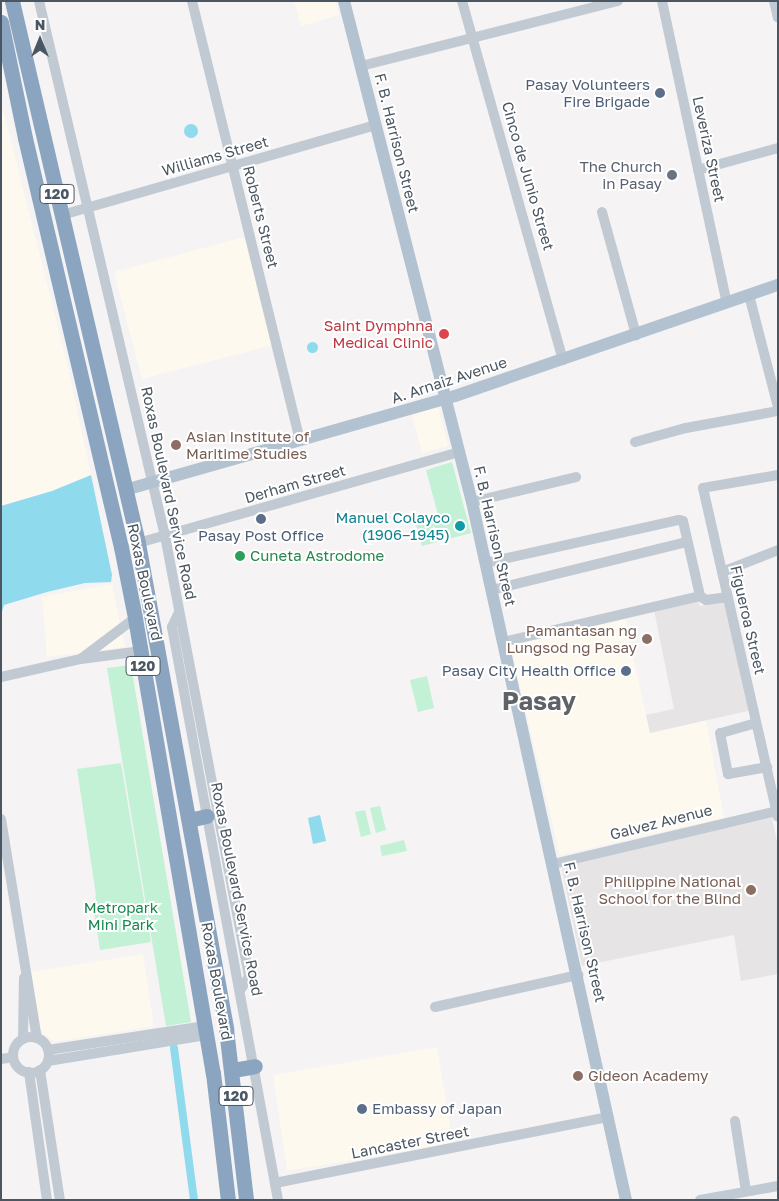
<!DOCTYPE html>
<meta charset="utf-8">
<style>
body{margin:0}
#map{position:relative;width:779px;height:1201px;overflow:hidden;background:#f5f3f3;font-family:"Golos Text",sans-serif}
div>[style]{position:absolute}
.commercial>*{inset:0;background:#fdf9ef}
.education>*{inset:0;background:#e6e4e5}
.green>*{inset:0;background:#c3f1d5}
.water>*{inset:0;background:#90daee}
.round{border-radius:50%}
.canal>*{height:8px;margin:-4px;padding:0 4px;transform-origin:4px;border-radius:4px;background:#90daee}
.minor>*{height:10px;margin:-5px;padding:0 5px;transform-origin:5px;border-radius:5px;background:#c1cad2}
.minor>.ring{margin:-5px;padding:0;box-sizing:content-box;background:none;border:10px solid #c1cad2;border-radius:50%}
.major>*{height:12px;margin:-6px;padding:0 6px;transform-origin:6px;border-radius:6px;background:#b3c2d1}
.highway>*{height:15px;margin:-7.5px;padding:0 7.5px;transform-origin:7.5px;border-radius:7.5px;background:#8ba5c1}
.dots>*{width:14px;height:14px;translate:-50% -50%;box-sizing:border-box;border:2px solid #fff;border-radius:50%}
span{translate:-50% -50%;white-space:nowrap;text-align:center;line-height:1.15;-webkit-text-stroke:4px #fff;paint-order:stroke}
.shield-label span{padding:1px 4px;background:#fff;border:1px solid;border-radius:4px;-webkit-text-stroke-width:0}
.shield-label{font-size:14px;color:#4a5661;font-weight:700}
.service-label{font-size:15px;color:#4e5e75}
.right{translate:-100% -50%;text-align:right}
.left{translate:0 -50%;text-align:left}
.street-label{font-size:15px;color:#4a5661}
.worship-label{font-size:15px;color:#5b616d}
.health-label{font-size:15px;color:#be3a42}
.education-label{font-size:15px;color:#785e54}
.culture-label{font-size:15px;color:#0d838f}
.leisure-label{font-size:15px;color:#27864d}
.park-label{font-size:15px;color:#17864f}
.town-label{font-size:25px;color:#5f6368;font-weight:700}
.frame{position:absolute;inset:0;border:2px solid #4a5661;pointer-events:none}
.north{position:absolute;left:15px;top:15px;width:50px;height:50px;-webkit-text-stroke:4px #fff;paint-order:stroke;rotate:0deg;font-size:14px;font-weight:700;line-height:20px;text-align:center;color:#4a5661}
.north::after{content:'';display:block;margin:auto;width:18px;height:22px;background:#4a5661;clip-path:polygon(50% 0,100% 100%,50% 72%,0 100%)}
</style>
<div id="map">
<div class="commercial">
<i style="clip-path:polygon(294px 1px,335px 1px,339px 15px,301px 26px)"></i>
<i style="clip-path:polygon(1px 101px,67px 363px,91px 475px,52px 491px,1px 506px)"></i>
<i style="clip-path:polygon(244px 237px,273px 345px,142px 379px,114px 272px)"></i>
<i style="clip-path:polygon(438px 407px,448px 446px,422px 453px,412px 415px)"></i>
<i style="clip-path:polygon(112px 584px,125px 647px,47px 657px,42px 597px)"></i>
<i style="clip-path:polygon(625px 619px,650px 733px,706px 720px,724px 818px,560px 855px,510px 645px)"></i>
<i style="clip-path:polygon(143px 954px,154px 1026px,54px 1042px,40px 1030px,31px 972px)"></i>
<i style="clip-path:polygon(437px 1047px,453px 1143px,287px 1171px,273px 1075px)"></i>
</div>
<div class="education">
<i style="clip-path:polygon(698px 599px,700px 606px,727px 600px,752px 710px,650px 733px,646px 715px,674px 709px,654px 610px)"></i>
<i style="clip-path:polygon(772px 818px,778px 846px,778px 974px,741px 981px,734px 935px,582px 966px,561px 865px)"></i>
</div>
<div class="green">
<i style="clip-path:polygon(452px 462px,471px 533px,422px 546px,416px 525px,439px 518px,426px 470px)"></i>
<i style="clip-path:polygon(131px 665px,191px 1022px,166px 1026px,107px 668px)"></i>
<i style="clip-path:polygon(427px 676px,434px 708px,418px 712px,410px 680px)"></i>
<i style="clip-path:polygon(121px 763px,151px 942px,100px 950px,93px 904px,96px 895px,77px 769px)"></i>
<i style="clip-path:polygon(380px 806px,386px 830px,376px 833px,370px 808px)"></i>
<i style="clip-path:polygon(365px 810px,371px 834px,361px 837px,355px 812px)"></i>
<i style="clip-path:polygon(404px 840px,407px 851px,382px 856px,380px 846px)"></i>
</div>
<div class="water">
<i class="round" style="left:184px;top:124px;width:14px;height:14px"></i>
<i class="round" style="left:306.5px;top:341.5px;width:11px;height:11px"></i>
<i style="clip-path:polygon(91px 475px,112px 575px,111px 582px,85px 583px,47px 592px,4px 605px,1px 615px,1px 506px,52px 491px)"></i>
<i style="clip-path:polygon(320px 815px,326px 841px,313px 844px,308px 818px)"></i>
</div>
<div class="canal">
<i style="left:174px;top:1048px;width:153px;rotate:82.5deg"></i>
</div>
<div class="minor">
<i style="left:39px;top:1px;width:550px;rotate:76.75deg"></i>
<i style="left:165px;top:536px;width:449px;rotate:79.2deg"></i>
<i style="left:249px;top:977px;width:14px;rotate:124deg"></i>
<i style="left:192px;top:1px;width:453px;rotate:76.2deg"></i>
<i style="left:462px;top:1px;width:373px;rotate:74.3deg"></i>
<i style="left:662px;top:1px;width:309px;rotate:77.9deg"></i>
<i style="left:774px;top:1px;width:17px;rotate:77deg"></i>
<i style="left:361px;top:66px;width:265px;rotate:-14.2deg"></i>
<i style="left:698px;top:170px;width:83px;rotate:-15.4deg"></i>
<i style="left:602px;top:212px;width:128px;rotate:74.5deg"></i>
<i style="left:62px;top:215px;width:326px;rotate:-16deg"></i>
<i style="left:749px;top:295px;width:116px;rotate:75.5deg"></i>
<i style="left:635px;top:442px;width:53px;rotate:-15.4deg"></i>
<i style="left:686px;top:428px;width:94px;rotate:-10.5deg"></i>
<i style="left:778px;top:475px;width:76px;rotate:170.2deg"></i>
<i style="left:703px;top:488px;width:337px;rotate:77.2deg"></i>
<i style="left:472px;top:502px;width:107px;rotate:-13.5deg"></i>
<i style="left:138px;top:543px;width:334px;rotate:-15.8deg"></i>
<i style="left:485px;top:563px;width:199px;rotate:-12.5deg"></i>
<i style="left:679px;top:520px;width:4px;rotate:14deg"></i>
<i style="left:683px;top:521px;width:77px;rotate:77.2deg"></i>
<i style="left:722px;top:572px;width:60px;rotate:-21.4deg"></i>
<i style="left:491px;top:590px;width:202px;rotate:-13.8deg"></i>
<i style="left:700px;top:596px;width:7px;rotate:34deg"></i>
<i style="left:706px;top:600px;width:22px;rotate:-8deg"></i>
<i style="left:179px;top:612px;width:17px;rotate:115deg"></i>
<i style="left:172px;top:627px;width:583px;rotate:79.52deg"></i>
<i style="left:503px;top:642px;width:202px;rotate:-13.1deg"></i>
<i style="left:82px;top:658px;width:66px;rotate:-37deg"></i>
<i style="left:1px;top:677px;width:82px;rotate:-12.7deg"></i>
<i style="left:81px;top:659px;width:61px;rotate:-7.6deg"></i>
<i style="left:756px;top:723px;width:37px;rotate:164deg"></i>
<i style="left:720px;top:733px;width:42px;rotate:79deg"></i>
<i style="left:728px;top:774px;width:40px;rotate:-10deg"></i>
<i style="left:1px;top:819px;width:222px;rotate:80.7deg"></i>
<i style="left:553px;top:864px;width:231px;rotate:-13.3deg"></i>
<i style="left:435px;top:1007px;width:147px;rotate:-12.6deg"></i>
<i class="ring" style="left:13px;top:1037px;width:26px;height:26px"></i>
<i style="left:23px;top:1039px;width:61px;rotate:-89.1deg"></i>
<i style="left:48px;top:1050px;width:159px;rotate:-8.7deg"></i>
<i style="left:1px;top:1059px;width:12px;rotate:-9deg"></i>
<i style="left:48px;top:1061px;width:160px;rotate:-9.3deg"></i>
<i style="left:40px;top:1070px;width:132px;rotate:81.3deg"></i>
<i style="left:29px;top:1072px;width:129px;rotate:82deg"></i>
<i style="left:735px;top:1121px;width:71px;rotate:81.1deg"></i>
<i style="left:275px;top:1183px;width:340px;rotate:-11.2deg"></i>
<i style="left:700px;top:1200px;width:79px;rotate:-10.2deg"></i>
</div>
<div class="major">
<i style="left:344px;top:1px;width:517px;rotate:75.67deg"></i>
<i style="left:472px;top:502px;width:715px;rotate:77.56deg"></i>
<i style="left:125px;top:490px;width:343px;rotate:-15.9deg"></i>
<i style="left:455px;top:396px;width:342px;rotate:-19deg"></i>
</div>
<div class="highway">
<i style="left:12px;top:1px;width:556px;rotate:76.91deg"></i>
<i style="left:138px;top:543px;width:494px;rotate:79.7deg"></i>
<i style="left:226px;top:1029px;width:172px;rotate:83.3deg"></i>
<i style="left:1px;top:22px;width:118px;rotate:78.3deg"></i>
<i style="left:25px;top:138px;width:420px;rotate:76.8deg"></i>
<i style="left:121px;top:547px;width:72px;rotate:78.8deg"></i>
<i style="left:135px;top:618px;width:462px;rotate:80.3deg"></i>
<i style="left:213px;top:1073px;width:128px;rotate:83.3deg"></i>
<i style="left:189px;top:820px;width:18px;rotate:-13deg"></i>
<i style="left:233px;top:1070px;width:22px;rotate:-10deg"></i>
</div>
<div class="dots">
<i style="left:660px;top:93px;background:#5c6f8a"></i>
<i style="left:672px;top:175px;background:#6b7280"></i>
<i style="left:444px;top:334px;background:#e0444e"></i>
<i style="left:176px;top:445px;background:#8d6e63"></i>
<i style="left:261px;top:519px;background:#5c6f8a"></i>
<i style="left:460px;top:526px;background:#0f9aa8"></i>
<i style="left:240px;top:556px;background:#2e9e5b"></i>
<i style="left:647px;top:639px;background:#8d6e63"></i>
<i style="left:626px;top:671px;background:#5c6f8a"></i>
<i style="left:751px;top:890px;background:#8d6e63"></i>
<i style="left:578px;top:1076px;background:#8d6e63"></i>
<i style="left:362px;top:1109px;background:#5c6f8a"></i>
</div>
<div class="shield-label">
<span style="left:57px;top:194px">120</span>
<span style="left:143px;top:666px">120</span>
<span style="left:236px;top:1096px">120</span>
</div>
<div class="service-label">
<span class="right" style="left:650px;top:93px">Pasay Volunteers<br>Fire Brigade</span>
<span style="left:261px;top:536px">Pasay Post Office</span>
<span class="right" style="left:616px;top:671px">Pasay City Health Office</span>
<span class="left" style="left:372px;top:1109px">Embassy of Japan</span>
</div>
<div class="street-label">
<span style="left:397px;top:143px;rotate:76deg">F. B. Harrison Street</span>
<span style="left:709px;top:149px;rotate:78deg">Leveriza Street</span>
<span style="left:215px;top:156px;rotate:-16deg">Williams Street</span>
<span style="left:528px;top:176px;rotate:74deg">Cinco de Junio Street</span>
<span style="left:261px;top:217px;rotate:76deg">Roberts Street</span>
<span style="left:449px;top:380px;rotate:-18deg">A. Arnaiz Avenue</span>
<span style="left:295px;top:484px;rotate:-16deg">Derham Street</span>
<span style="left:169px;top:493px;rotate:78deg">Roxas Boulevard Service Road</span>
<span style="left:495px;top:536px;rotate:77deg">F. B. Harrison Street</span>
<span style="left:145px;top:582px;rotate:78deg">Roxas Boulevard</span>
<span style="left:748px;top:620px;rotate:77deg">Figueroa Street</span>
<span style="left:661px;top:822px;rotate:-14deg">Galvez Avenue</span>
<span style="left:237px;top:889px;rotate:79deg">Roxas Boulevard Service Road</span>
<span style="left:585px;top:932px;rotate:77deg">F. B. Harrison Street</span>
<span style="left:217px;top:981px;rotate:80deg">Roxas Boulevard</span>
<span style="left:410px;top:1142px;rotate:-11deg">Lancaster Street</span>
</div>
<div class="worship-label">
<span class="right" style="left:662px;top:175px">The Church<br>in Pasay</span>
</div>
<div class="health-label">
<span class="right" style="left:433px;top:334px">Saint Dymphna<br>Medical Clinic</span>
</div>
<div class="education-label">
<span class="left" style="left:186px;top:445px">Asian Institute of<br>Maritime Studies</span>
<span class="right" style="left:637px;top:639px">Pamantasan ng<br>Lungsod ng Pasay</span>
<span class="right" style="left:741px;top:890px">Philippine National<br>School for the Blind</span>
<span class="left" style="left:588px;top:1076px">Gideon Academy</span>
</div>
<div class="culture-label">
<span class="right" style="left:450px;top:526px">Manuel Colayco<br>(1906–1945)</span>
</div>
<div class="leisure-label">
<span class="left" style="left:250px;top:556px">Cuneta Astrodome</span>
</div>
<div class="park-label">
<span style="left:121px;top:916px">Metropark<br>Mini Park</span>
</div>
<div class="town-label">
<span style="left:539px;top:701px">Pasay</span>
</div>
<div class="frame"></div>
<div class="north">N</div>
</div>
